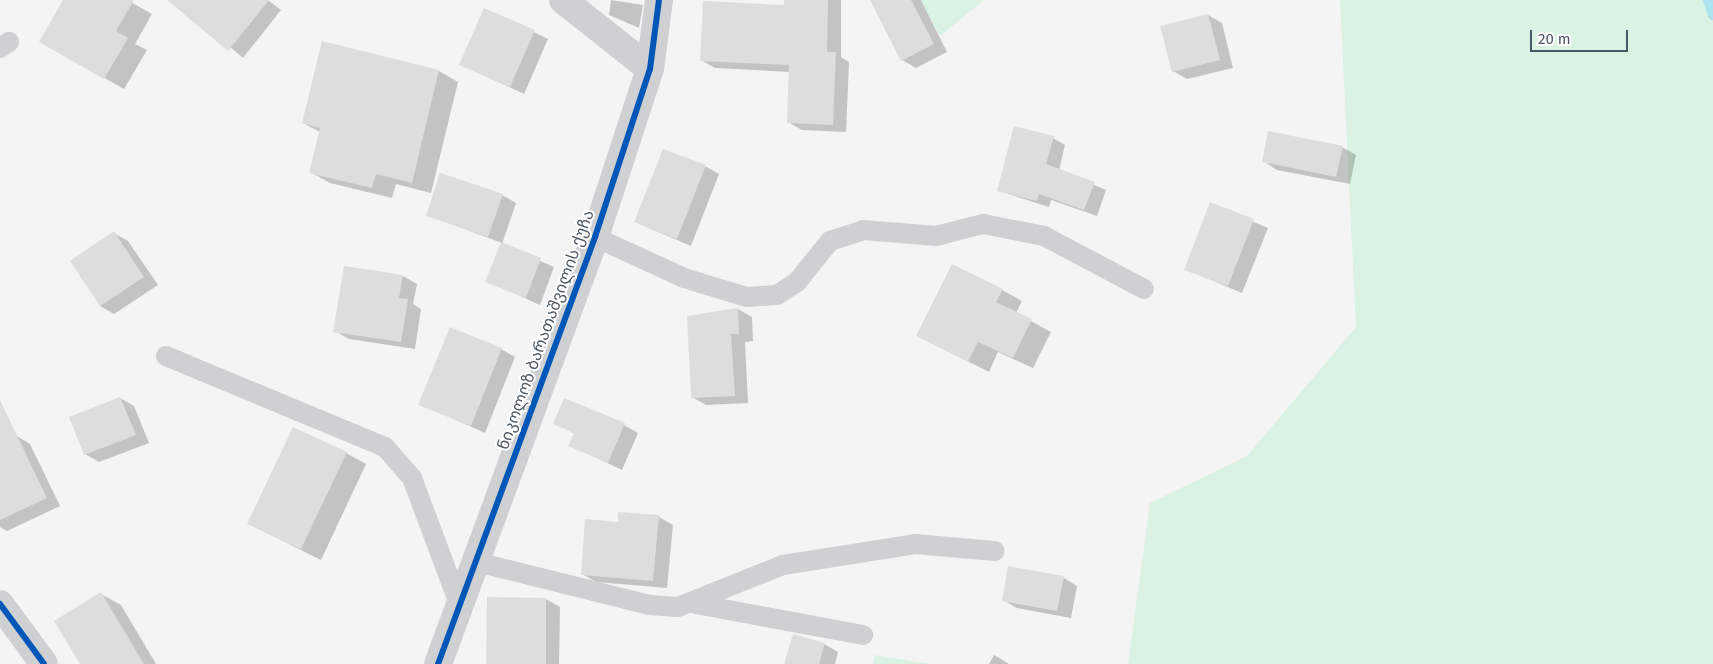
<!DOCTYPE html>
<meta charset="utf-8">
<style>
body{margin:0}
#map{position:relative;width:1713px;height:664px;overflow:hidden;background:#f4f4f4;font-family:"Fira Sans","Noto Sans Georgian",sans-serif}
div>[style]{position:absolute}
.green>*{inset:0;background:#d9f2e3}
.shadow>*{inset:0;background:#0003}
.stream>*{height:10px;margin:-5px;padding:0 5px;transform-origin:5px;border-radius:5px;background:#aee2f0}
.building>*{inset:0;background:#ddddde}
.lane>*{height:20px;margin:-10px;padding:0 10px;transform-origin:10px;border-radius:10px;background:#ced0d2}
.street>*{height:28px;margin:-14px;padding:0 14px;transform-origin:14px;border-radius:14px;background:#ced0d2}
.cycleway>*{height:6px;margin:-3px;padding:0 3px;transform-origin:3px;border-radius:3px;background:#0057b8}
span{translate:-50% -50%;white-space:nowrap;text-align:center;line-height:1.15;-webkit-text-stroke:4px #fff;paint-order:stroke}
.street-label{font-size:16px;color:#4a5661}
.scale{position:absolute;left:1530px;top:30px;width:98px;height:22px;box-sizing:border-box;border:2px solid #4a5661;border-top:0;padding-left:6px;font-size:15px;line-height:18px;white-space:nowrap;color:#4a5661;-webkit-text-stroke:4px #fff;paint-order:stroke}
</style>
<div id="map">
<div class="green">
<i style="clip-path:polygon(921px 0,984px 0,940px 36px)"></i>
<i style="clip-path:polygon(1340px 0,1713px 0,1713px 664px,1128px 664px,1150px 503px,1247px 456px,1356px 327px)"></i>
<i style="clip-path:polygon(875px 655px,930px 664px,873px 664px)"></i>
</div>
<div class="shadow">
<i style="clip-path:polygon(64px 0,127px 0,152px 14px,135px 44px,147px 50px,124px 89px,40px 41px)"></i>
<i style="clip-path:polygon(175px 0,268px 0,281px 10px,243px 58px)"></i>
<i style="clip-path:polygon(611px 0,643px 5px,639px 28px,609px 15px)"></i>
<i style="clip-path:polygon(785px 0,841px 0,841px 57px,849px 62px,846px 132px,802px 130px,788px 122px,790px 72px,715px 68px,701px 60px,785px 6px)"></i>
<i style="clip-path:polygon(879px 0,921px 0,947px 52px,916px 68px,902px 60px)"></i>
<i style="clip-path:polygon(1208px 15px,1222px 23px,1233px 68px,1187px 79px,1173px 71px)"></i>
<i style="clip-path:polygon(534px 32px,548px 39px,524px 94px,460px 64px)"></i>
<i style="clip-path:polygon(439px 71px,458px 82px,431px 193px,396px 184px,392px 198px,330px 183px,310px 172px,320px 132px,303px 123px)"></i>
<i style="clip-path:polygon(1053px 138px,1065px 145px,1059px 170px,1106px 190px,1097px 216px,1051px 200px,1049px 207px,999px 191px)"></i>
<i style="clip-path:polygon(1342px 147px,1356px 155px,1350px 184px,1277px 170px,1263px 161px)"></i>
<i style="clip-path:polygon(705px 166px,719px 174px,691px 246px,635px 222px)"></i>
<i style="clip-path:polygon(502px 195px,516px 203px,502px 244px,554px 267px,540px 305px,487px 281px,502px 243px,427px 215px)"></i>
<i style="clip-path:polygon(1211px 204px,1268px 228px,1242px 293px,1185px 269px)"></i>
<i style="clip-path:polygon(114px 233px,128px 241px,158px 285px,114px 314px,100px 306px)"></i>
<i style="clip-path:polygon(403px 276px,417px 284px,413px 304px,421px 309px,415px 349px,349px 339px,335px 331px)"></i>
<i style="clip-path:polygon(1002px 290px,1022px 301px,1016px 313px,1051px 332px,1033px 368px,998px 352px,989px 372px,918px 336px)"></i>
<i style="clip-path:polygon(738px 309px,752px 317px,753px 341px,745px 342px,748px 403px,706px 405px,692px 397px)"></i>
<i style="clip-path:polygon(501px 349px,515px 357px,485px 433px,420px 404px)"></i>
<i style="clip-path:polygon(120px 398px,134px 406px,149px 443px,99px 462px,85px 454px)"></i>
<i style="clip-path:polygon(554px 423px,624px 425px,638px 433px,622px 470px,570px 445px,575px 434px)"></i>
<i style="clip-path:polygon(17px 436px,30px 444px,60px 506px,7px 531px,0 527px,0 444px)"></i>
<i style="clip-path:polygon(346px 453px,366px 464px,321px 560px,249px 524px)"></i>
<i style="clip-path:polygon(659px 517px,673px 525px,667px 588px,596px 582px,582px 574px,619px 523px)"></i>
<i style="clip-path:polygon(1064px 578px,1077px 586px,1071px 618px,1017px 608px,1003px 600px)"></i>
<i style="clip-path:polygon(101px 594px,121px 605px,156px 664px,82px 664px)"></i>
<i style="clip-path:polygon(488px 598px,546px 599px,560px 607px,559px 664px,487px 664px)"></i>
<i style="clip-path:polygon(824px 644px,838px 652px,835px 664px,786px 664px)"></i>
<i style="clip-path:polygon(994px 655px,1001px 659px,1009px 664px,989px 664px)"></i>
</div>
<div class="stream">
<i style="left:1708px;top:0;width:16px;rotate:72deg"></i>
</div>
<div class="building">
<i style="clip-path:polygon(63px 0,134px 0,116px 31px,128px 38px,104px 79px,39px 42px)"></i>
<i style="clip-path:polygon(167px 0,269px 0,228px 51px)"></i>
<i style="clip-path:polygon(784px 0,828px 0,827px 52px,836px 52px,833px 125px,787px 123px,789px 65px,700px 61px,703px 1px,784px 5px)"></i>
<i style="clip-path:polygon(870px 0,911px 0,934px 44px,901px 61px)"></i>
<i style="clip-path:polygon(484px 8px,535px 30px,510px 87px,459px 65px)"></i>
<i style="clip-path:polygon(1208px 14px,1220px 60px,1172px 72px,1160px 26px)"></i>
<i style="clip-path:polygon(322px 41px,439px 70px,412px 183px,376px 174px,372px 188px,309px 173px,320px 128px,302px 123px)"></i>
<i style="clip-path:polygon(1014px 126px,1054px 136px,1046px 164px,1095px 182px,1084px 210px,1039px 194px,1037px 201px,997px 191px)"></i>
<i style="clip-path:polygon(1268px 131px,1343px 146px,1336px 177px,1262px 162px)"></i>
<i style="clip-path:polygon(663px 149px,706px 165px,677px 239px,634px 222px)"></i>
<i style="clip-path:polygon(440px 173px,503px 194px,488px 237px,426px 216px)"></i>
<i style="clip-path:polygon(1210px 202px,1254px 219px,1228px 286px,1184px 270px)"></i>
<i style="clip-path:polygon(114px 231px,144px 277px,100px 306px,70px 261px)"></i>
<i style="clip-path:polygon(501px 242px,541px 258px,526px 298px,485px 282px)"></i>
<i style="clip-path:polygon(952px 264px,1003px 289px,996px 302px,1032px 319px,1013px 358px,978px 342px,968px 362px,916px 336px)"></i>
<i style="clip-path:polygon(344px 266px,403px 275px,399px 298px,408px 299px,401px 342px,333px 332px)"></i>
<i style="clip-path:polygon(738px 308px,739px 334px,731px 334px,735px 396px,691px 398px,687px 316px)"></i>
<i style="clip-path:polygon(450px 327px,502px 348px,471px 426px,418px 405px)"></i>
<i style="clip-path:polygon(120px 397px,136px 435px,84px 455px,69px 417px)"></i>
<i style="clip-path:polygon(564px 398px,625px 423px,608px 463px,568px 446px,574px 433px,553px 424px)"></i>
<i style="clip-path:polygon(0 400px,47px 498px,0 520px)"></i>
<i style="clip-path:polygon(293px 427px,347px 452px,301px 549px,247px 524px)"></i>
<i style="clip-path:polygon(618px 512px,659px 515px,653px 581px,581px 575px,585px 519px,618px 522px)"></i>
<i style="clip-path:polygon(1008px 566px,1064px 576px,1057px 611px,1002px 601px)"></i>
<i style="clip-path:polygon(101px 592px,144px 664px,80px 664px,54px 621px)"></i>
<i style="clip-path:polygon(487px 597px,546px 598px,546px 664px,486px 664px)"></i>
<i style="clip-path:polygon(793px 634px,825px 643px,819px 664px,784px 664px)"></i>
</div>
<div class="lane">
<i style="left:0;top:48px;width:11px;rotate:-34deg"></i>
<i style="left:595px;top:237px;width:98px;rotate:24.7deg"></i>
<i style="left:684px;top:278px;width:66px;rotate:16.8deg"></i>
<i style="left:747px;top:297px;width:30px;rotate:-4deg"></i>
<i style="left:777px;top:295px;width:24px;rotate:-33deg"></i>
<i style="left:797px;top:282px;width:53px;rotate:-51.2deg"></i>
<i style="left:830px;top:241px;width:35px;rotate:-18deg"></i>
<i style="left:863px;top:230px;width:73px;rotate:4.7deg"></i>
<i style="left:936px;top:236px;width:49px;rotate:-14.3deg"></i>
<i style="left:983px;top:224px;width:62px;rotate:11.1deg"></i>
<i style="left:1044px;top:236px;width:113px;rotate:27.9deg"></i>
<i style="left:166px;top:356px;width:237px;rotate:22.6deg"></i>
<i style="left:385px;top:447px;width:41px;rotate:48.9deg"></i>
<i style="left:412px;top:478px;width:134px;rotate:69.5deg"></i>
<i style="left:477px;top:562px;width:178px;rotate:14deg"></i>
<i style="left:650px;top:605px;width:28px;rotate:4deg"></i>
<i style="left:678px;top:607px;width:113px;rotate:-21.8deg"></i>
<i style="left:783px;top:565px;width:134px;rotate:-9deg"></i>
<i style="left:915px;top:544px;width:80px;rotate:5deg"></i>
<i style="left:696px;top:604px;width:170px;rotate:10.5deg"></i>
</div>
<div class="street">
<i style="left:563px;top:0;width:111px;rotate:38.4deg"></i>
<i style="left:0;top:604px;width:74px;rotate:53.7deg"></i>
<i style="left:438px;top:664px;width:455px;rotate:-69.8deg"></i>
<i style="left:595px;top:237px;width:177px;rotate:-71.9deg"></i>
<i style="left:650px;top:69px;width:70px;rotate:-82.6deg"></i>
</div>
<div class="cycleway">
<i style="left:0;top:604px;width:74px;rotate:53.7deg"></i>
<i style="left:438px;top:664px;width:455px;rotate:-69.8deg"></i>
<i style="left:595px;top:237px;width:177px;rotate:-71.9deg"></i>
<i style="left:650px;top:69px;width:70px;rotate:-82.6deg"></i>
</div>
<div class="street-label">
<span style="left:546px;top:330px;rotate:-70deg">ნიკოლოზ ბარათაშვილის ქუჩა</span>
</div>
<div class="scale">20 m</div>
</div>
